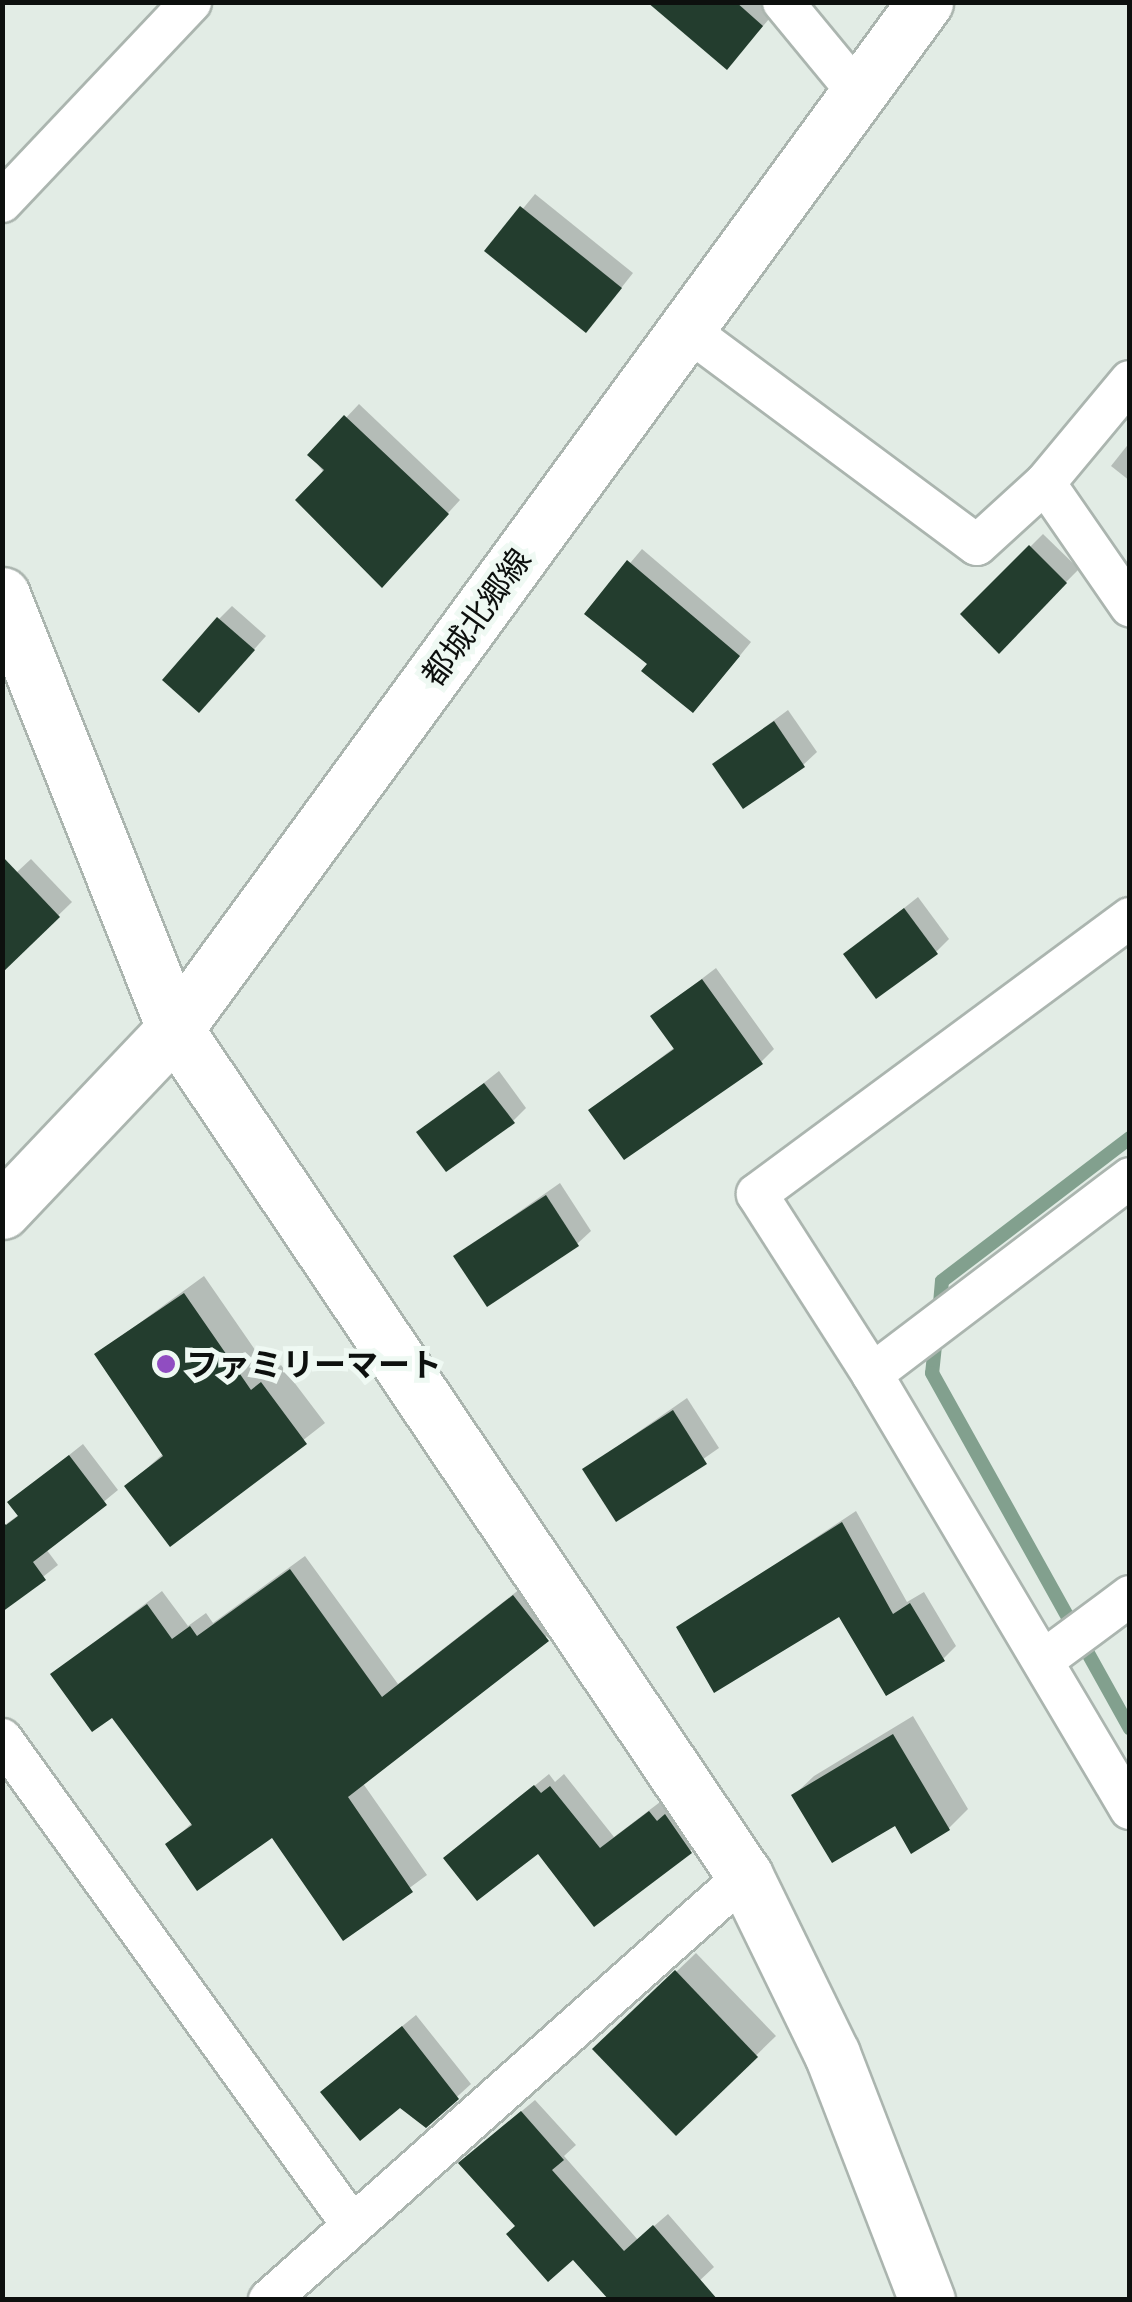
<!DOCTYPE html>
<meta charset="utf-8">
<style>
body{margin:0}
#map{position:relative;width:1132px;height:2302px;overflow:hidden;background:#e2ece5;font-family:"Golos Text","Noto Sans JP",sans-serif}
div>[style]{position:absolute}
.shadow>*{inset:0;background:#0003}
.stream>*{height:14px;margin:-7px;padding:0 7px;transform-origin:7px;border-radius:7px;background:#82a08e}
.building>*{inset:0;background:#233d2e}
.roads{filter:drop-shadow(2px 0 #abb5af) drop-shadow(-2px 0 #abb5af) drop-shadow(0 2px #abb5af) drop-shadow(0 -2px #abb5af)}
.street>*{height:40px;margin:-20px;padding:0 20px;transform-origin:20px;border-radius:20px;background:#fff}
.secondary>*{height:55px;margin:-27.5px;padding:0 27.5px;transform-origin:27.5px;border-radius:27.5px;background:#fff}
.primary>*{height:55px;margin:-27.5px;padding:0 27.5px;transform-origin:27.5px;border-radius:27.5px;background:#fff}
.dots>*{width:28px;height:28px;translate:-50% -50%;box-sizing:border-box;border:5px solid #eff9f3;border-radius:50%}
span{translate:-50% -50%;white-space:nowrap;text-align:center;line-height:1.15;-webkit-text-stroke:10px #eff9f3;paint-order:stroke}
.street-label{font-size:32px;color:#0d100e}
.poi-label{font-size:32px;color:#0d100e;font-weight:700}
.left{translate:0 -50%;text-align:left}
.frame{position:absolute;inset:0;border:5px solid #0d100e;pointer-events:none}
</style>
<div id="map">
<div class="shadow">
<i style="clip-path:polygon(651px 2px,764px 2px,775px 12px,740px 53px)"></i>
<i style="clip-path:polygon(535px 194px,633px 273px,599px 316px,488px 251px)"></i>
<i style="clip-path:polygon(359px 404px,460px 500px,395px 571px,311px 455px)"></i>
<i style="clip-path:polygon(1130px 442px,1130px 481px,1111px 466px)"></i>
<i style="clip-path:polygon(1043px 534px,1079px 569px,999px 650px,963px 614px)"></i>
<i style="clip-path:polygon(642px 549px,751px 642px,706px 697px,587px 614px)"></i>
<i style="clip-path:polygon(232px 606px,266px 636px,212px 697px,219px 619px)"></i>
<i style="clip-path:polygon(788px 710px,817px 752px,803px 765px,715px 764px)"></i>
<i style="clip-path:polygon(31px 859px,72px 902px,2px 970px,2px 886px)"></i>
<i style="clip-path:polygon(918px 897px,949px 939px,936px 952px,846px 954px)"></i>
<i style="clip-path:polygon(716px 968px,774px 1049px,761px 1062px,592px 1110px,675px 1047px,653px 1016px)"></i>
<i style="clip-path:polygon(499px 1071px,526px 1108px,513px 1121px,420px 1133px)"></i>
<i style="clip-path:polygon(560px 1183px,591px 1231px,577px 1244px,456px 1256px)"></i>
<i style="clip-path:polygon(204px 1276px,271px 1373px,281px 1365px,325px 1423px,171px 1544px,127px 1486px,164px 1453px,97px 1354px)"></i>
<i style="clip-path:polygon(687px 1398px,719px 1448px,617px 1519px,585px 1469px)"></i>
<i style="clip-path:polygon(83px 1444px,118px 1490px,46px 1549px,58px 1565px,2px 1609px,2px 1527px,20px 1514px,10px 1502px)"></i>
<i style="clip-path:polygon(856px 1511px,907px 1602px,924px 1592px,956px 1646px,943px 1659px,840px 1614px,679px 1628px)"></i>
<i style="clip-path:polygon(305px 1556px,398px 1684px,529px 1582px,562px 1624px,362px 1782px,427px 1875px,343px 1937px,272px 1834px,168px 1845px,193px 1822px,112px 1714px,53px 1674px,162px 1591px,188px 1626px,206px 1613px,213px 1623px)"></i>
<i style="clip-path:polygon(913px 1716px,968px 1809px,949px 1828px,912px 1850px,896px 1822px,794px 1795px,814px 1776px)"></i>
<i style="clip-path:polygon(549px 1774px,555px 1782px,564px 1774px,614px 1837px,664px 1799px,703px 1838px,690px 1851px,538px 1850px,446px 1858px)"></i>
<i style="clip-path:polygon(696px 1953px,776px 2036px,676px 2133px,615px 2030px)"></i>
<i style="clip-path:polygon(416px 2015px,471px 2084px,426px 2125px,400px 2105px,337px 2079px)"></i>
<i style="clip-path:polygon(535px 2100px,576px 2145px,564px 2156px,638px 2240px,668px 2214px,714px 2267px,679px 2300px,518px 2226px,475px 2150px)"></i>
</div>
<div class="stream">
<i style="left:939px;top:1315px;width:34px;rotate:-85deg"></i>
<i style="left:942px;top:1281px;width:236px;rotate:-37.3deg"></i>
<i style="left:936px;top:1336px;width:37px;rotate:96deg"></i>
<i style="left:932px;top:1373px;width:407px;rotate:60.9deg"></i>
</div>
<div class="building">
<i style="clip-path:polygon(647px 2px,736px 2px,763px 26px,727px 70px)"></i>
<i style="clip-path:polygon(520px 206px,622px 288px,586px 333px,484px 251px)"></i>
<i style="clip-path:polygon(344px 415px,449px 514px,382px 588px,295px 500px,324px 470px,307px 455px)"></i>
<i style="clip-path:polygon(1029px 545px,1067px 583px,999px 654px,960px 614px)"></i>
<i style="clip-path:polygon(627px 560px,740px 656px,693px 713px,641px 671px,647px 664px,584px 614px)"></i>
<i style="clip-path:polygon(217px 617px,255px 650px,199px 713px,162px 680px)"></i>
<i style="clip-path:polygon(774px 721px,805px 767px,743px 809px,712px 764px)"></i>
<i style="clip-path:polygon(2px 856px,60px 917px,2px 973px)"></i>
<i style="clip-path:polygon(904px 908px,938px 954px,876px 999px,843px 954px)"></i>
<i style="clip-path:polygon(702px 979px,763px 1064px,624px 1160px,588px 1110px,674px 1049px,650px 1016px)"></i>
<i style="clip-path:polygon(484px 1083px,515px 1123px,446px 1172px,416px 1132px)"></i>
<i style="clip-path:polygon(546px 1195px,579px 1246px,487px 1307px,453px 1256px)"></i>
<i style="clip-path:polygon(184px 1293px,251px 1390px,261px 1382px,307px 1444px,170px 1547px,124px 1486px,163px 1456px,94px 1354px)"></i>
<i style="clip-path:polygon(673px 1410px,707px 1464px,616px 1522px,582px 1469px)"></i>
<i style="clip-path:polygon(69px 1455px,107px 1505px,33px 1562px,46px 1580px,2px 1612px,2px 1521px,6px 1525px,18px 1516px,7px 1502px)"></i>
<i style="clip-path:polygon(842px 1522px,893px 1614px,910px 1603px,945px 1661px,886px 1696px,839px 1617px,714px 1693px,676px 1627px)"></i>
<i style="clip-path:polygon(290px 1569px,382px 1697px,513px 1595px,549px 1641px,348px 1797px,413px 1892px,343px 1941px,272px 1838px,197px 1891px,165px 1844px,192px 1825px,112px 1718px,92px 1732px,50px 1674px,147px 1604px,172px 1639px,190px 1626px,197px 1636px)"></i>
<i style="clip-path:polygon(893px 1734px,950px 1830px,911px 1854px,895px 1826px,832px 1863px,791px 1795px)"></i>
<i style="clip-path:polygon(534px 1785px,541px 1793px,550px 1786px,600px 1848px,649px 1811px,657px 1821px,665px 1814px,692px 1853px,594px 1927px,538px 1854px,477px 1901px,443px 1858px)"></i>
<i style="clip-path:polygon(675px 1970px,758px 2057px,676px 2136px,592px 2049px)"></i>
<i style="clip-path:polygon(402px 2026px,459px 2099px,426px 2128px,400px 2108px,360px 2141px,320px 2092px)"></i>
<i style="clip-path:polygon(521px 2111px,564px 2160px,552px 2170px,624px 2251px,653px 2225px,718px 2300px,609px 2300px,573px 2260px,548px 2282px,506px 2234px,515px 2226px,458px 2163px)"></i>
</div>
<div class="roads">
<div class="street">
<i style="left:783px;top:2px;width:118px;rotate:50.5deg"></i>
<i style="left:2px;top:202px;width:275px;rotate:-46.6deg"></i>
<i style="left:686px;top:329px;width:362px;rotate:36.6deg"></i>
<i style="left:977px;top:545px;width:92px;rotate:-42.4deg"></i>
<i style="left:1045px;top:483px;width:133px;rotate:-50.2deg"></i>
<i style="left:1045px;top:483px;width:150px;rotate:55.4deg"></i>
<i style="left:1130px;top:918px;width:464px;rotate:143.5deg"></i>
<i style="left:757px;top:1194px;width:214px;rotate:57.4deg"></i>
<i style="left:872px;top:1374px;width:506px;rotate:59.33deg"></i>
<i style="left:872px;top:1374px;width:324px;rotate:-37.2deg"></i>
<i style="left:1045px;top:1659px;width:106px;rotate:-36.5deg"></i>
<i style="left:2px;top:1739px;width:595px;rotate:54.23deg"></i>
<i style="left:269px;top:2300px;width:637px;rotate:-41.69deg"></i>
</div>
<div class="secondary">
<i style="left:2px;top:595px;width:467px;rotate:68.3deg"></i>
<i style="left:175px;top:1029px;width:1021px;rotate:56.06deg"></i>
<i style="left:745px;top:1876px;width:198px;rotate:64deg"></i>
<i style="left:832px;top:2054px;width:264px;rotate:68.9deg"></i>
</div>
<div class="primary">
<i style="left:2px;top:1211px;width:251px;rotate:-46.5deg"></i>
<i style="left:175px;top:1029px;width:1272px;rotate:-53.86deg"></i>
</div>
</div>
<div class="dots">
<i style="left:166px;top:1364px;background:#904dc1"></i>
</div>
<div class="street-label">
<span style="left:476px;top:617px;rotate:-54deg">都城北郷線</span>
</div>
<div class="poi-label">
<span class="left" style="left:186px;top:1364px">ファミリーマート</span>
</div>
<div class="frame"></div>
</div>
